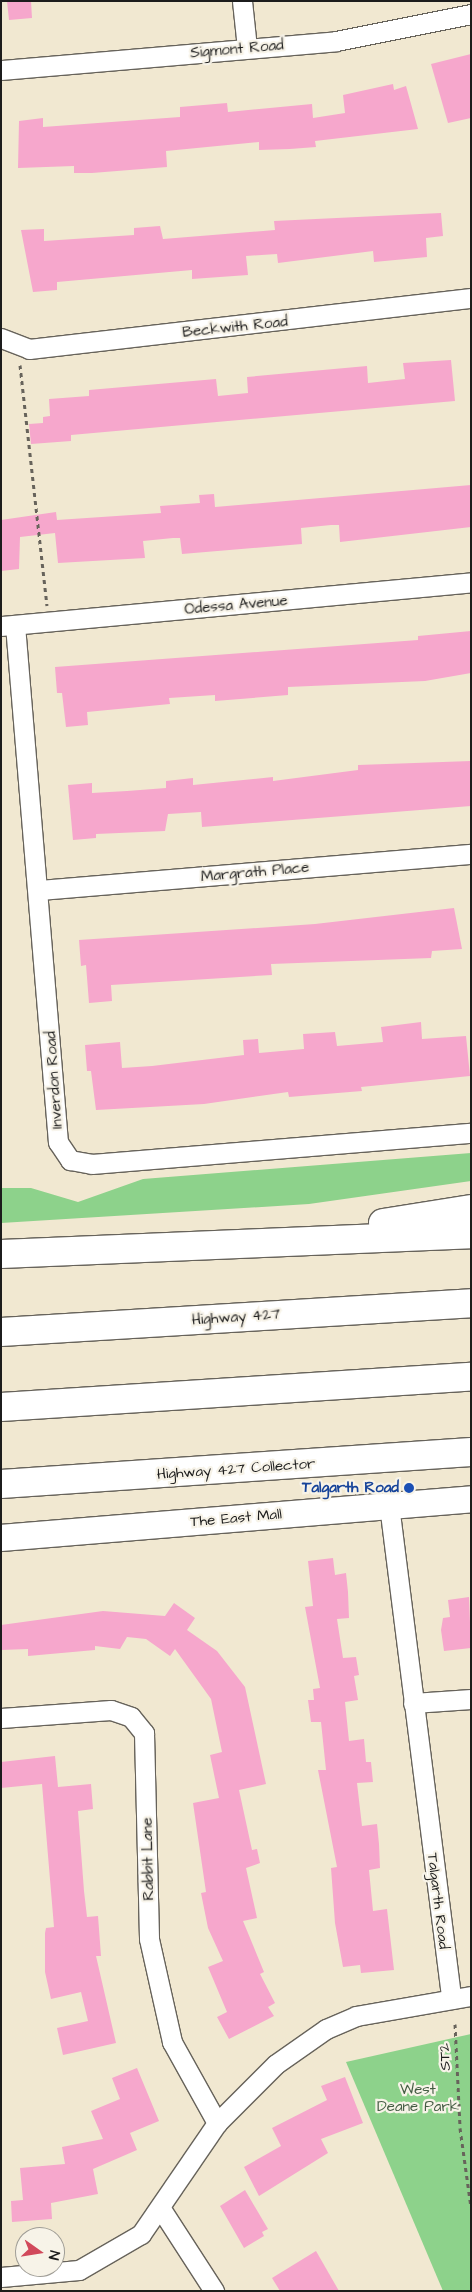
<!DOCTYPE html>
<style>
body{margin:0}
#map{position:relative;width:472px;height:2292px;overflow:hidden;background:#f1e8d1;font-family:"Architects Daughter",sans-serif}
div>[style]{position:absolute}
.green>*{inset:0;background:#8dd28b}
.building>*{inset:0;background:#f6a7cc}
.path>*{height:3px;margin-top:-1.5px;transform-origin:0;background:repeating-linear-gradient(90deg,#67635b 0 4px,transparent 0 8px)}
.roads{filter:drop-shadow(1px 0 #67635b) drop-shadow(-1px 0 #67635b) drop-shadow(0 1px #67635b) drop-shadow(0 -1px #67635b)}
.street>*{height:19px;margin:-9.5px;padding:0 9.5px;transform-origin:9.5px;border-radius:9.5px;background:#fff}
.secondary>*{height:26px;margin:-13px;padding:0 13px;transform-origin:13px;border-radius:13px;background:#fff}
.highway>*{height:28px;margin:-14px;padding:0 14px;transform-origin:14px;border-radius:14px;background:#fff}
.dots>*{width:14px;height:14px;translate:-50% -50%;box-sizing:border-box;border:2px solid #f7f3e8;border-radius:50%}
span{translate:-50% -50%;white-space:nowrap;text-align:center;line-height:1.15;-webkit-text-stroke:4.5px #f7f3e8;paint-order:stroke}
.street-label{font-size:15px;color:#1c1c1c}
.transit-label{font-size:15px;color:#164399;font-weight:700}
.right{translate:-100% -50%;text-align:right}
.park-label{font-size:15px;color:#445c43}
.frame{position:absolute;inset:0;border:2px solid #1c1c1c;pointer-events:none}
.north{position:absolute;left:15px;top:2227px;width:50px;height:50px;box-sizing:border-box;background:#f7f3e8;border:1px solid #9f9d96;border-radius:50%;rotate:103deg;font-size:14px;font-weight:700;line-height:20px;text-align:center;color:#1c1c1c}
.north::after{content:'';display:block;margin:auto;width:18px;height:22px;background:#d1495b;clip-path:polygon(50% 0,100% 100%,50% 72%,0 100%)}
</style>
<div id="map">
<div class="green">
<i style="clip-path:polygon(471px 1153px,471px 1181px,309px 1204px,1px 1223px,1px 1188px,31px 1188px,78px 1202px,143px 1179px)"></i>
<i style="clip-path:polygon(471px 2034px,471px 2291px,443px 2291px,346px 2062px)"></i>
</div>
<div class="building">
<i style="clip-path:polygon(7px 1px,31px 1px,32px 18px,9px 20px)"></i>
<i style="clip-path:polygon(471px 54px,471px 118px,448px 123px,431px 64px)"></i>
<i style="clip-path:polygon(393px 84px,394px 90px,406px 86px,418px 129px,315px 141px,316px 147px,290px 149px,259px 150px,259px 142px,166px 151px,167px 167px,92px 173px,74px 173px,74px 166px,18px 168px,19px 121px,43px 118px,43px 127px,180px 117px,180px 107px,227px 103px,228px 112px,312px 104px,313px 118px,345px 113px,343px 95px)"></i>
<i style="clip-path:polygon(441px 213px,443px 236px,426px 238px,427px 257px,374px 262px,373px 251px,278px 263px,277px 254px,246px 256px,248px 275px,192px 279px,192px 270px,57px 282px,57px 290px,33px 292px,21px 230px,44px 229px,44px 241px,134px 235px,134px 228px,160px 226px,163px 239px,275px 230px,274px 221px)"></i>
<i style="clip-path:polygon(451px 360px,455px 401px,71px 435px,71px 441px,31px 444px,29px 424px,43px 423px,43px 417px,50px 416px,49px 399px,89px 396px,89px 390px,216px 379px,218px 396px,248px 393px,247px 377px,367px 366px,368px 383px,405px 379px,403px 363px)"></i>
<i style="clip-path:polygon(471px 485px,471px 527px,340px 542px,339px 525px,331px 525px,301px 528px,302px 544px,182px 554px,180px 538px,173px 538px,143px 541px,145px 558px,58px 563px,55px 533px,20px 537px,19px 569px,1px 571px,1px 520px,56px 512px,57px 520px,161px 513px,160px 506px,200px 503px,199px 495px,214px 494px,215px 507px)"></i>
<i style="clip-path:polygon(471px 631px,471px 673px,425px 681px,288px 687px,288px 695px,215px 701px,215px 695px,169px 698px,170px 704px,87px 712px,88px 725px,66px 727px,62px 693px,57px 693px,55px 667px,418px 640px,418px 636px)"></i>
<i style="clip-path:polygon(471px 761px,471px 806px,202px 827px,201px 812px,168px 814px,165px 831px,96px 834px,96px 838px,73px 840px,68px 785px,92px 783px,92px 793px,127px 791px,166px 788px,166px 781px,193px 778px,193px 785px,273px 777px,273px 781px,358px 770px,358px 765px)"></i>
<i style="clip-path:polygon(454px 908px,462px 949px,432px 951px,431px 958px,271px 964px,272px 975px,111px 985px,112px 1001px,89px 1003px,86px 965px,81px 966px,79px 940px,315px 924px)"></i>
<i style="clip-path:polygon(421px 1022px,422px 1039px,466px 1036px,470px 1076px,361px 1087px,362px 1091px,289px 1097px,288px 1092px,204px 1104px,96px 1110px,91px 1071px,87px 1071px,85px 1045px,120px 1042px,122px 1068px,152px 1066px,244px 1055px,243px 1040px,258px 1039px,259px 1053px,304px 1049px,303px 1034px,335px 1032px,337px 1046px,383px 1042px,381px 1027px)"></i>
<i style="clip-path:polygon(333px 1558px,335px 1575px,346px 1573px,348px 1592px,349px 1618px,337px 1619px,343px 1658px,356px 1657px,359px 1675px,354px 1676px,358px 1700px,345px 1702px,349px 1741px,364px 1739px,366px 1762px,371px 1762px,373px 1782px,357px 1783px,362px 1826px,377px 1824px,379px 1844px,380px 1868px,369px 1870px,373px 1911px,387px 1909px,394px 1970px,361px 1973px,360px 1965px,343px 1967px,335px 1923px,331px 1868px,337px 1867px,318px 1770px,326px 1770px,321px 1722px,311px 1722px,308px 1700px,314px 1700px,313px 1689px,320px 1688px,305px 1607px,313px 1606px,308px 1561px)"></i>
<i style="clip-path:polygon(469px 1597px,471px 1648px,444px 1651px,441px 1630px,443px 1618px,450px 1617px,448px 1600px)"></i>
<i style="clip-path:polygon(174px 1603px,195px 1618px,187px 1630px,217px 1651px,245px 1687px,266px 1784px,239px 1790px,252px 1850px,257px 1849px,260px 1863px,246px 1868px,257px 1918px,243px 1921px,264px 1972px,260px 1974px,275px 2003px,268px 2007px,274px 2016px,229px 2039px,217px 2017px,227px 2012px,208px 1967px,223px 1961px,208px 1928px,201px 1893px,206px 1892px,193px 1803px,219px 1798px,210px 1755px,222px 1752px,211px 1699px,175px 1649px,170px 1656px,146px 1639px,127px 1637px,120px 1649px,95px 1646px,95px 1650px,28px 1656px,28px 1649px,1px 1650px,1px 1625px,103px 1611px,165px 1616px)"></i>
<i style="clip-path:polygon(55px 1756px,58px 1787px,91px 1784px,93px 1809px,78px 1811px,84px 1891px,87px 1917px,98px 1916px,101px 1956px,96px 1956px,116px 2043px,63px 2055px,57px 2028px,88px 2021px,81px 1992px,51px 1999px,45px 1972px,45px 1933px,46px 1928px,54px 1927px,42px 1784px,1px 1788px,1px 1762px)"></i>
<i style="clip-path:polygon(137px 2068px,159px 2121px,130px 2133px,137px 2150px,93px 2169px,98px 2194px,51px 2203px,52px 2219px,12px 2222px,11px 2201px,23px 2200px,20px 2168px,65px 2164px,62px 2147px,103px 2139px,91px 2111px,120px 2099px,112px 2078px)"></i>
<i style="clip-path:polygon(345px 2077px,363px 2123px,321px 2139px,328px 2153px,259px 2196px,244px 2167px,281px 2146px,272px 2128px,327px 2100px,321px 2086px)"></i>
<i style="clip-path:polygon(245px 2190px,268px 2229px,262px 2232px,264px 2236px,244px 2248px,220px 2206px)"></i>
<i style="clip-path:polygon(316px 2251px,339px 2291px,280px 2291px,272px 2278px)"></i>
</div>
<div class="path">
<i style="left:20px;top:365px;width:242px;rotate:83.6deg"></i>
<i style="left:455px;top:2024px;width:104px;rotate:87.2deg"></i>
<i style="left:460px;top:2128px;width:80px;rotate:82.1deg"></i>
</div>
<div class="roads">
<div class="street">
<i style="left:242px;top:1px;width:47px;rotate:83.9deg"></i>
<i style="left:1px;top:70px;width:336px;rotate:-4.9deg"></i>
<i style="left:336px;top:41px;width:138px;rotate:-11.3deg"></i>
<i style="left:1px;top:338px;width:30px;rotate:21deg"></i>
<i style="left:29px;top:349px;width:445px;rotate:-6.6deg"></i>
<i style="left:15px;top:625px;width:519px;rotate:85.25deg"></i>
<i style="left:58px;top:1142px;width:22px;rotate:56deg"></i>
<i style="left:70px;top:1160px;width:22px;rotate:10deg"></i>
<i style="left:92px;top:1164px;width:380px;rotate:-4.7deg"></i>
<i style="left:1px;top:626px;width:472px;rotate:-5.3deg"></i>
<i style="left:40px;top:890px;width:433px;rotate:-4.8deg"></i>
<i style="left:389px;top:1505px;width:498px;rotate:82.8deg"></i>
<i style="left:413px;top:1703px;width:58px;rotate:-3.9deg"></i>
<i style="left:1px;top:1718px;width:110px;rotate:-4.2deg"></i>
<i style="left:111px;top:1710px;width:21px;rotate:19deg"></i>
<i style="left:131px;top:1717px;width:21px;rotate:51deg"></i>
<i style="left:144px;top:1733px;width:206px;rotate:88.6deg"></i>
<i style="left:149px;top:1939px;width:106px;rotate:77.4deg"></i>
<i style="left:172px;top:2042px;width:93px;rotate:60.9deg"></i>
<i style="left:161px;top:2209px;width:98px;rotate:57.1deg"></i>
<i style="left:1px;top:2277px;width:78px;rotate:-5.1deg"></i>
<i style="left:79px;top:2270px;width:72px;rotate:-30.1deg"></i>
<i style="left:141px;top:2234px;width:135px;rotate:-55.6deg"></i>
<i style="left:217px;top:2123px;width:83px;rotate:-45deg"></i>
<i style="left:276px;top:2064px;width:61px;rotate:-35deg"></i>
<i style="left:326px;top:2029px;width:33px;rotate:-23deg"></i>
<i style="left:356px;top:2016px;width:117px;rotate:-9.9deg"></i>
</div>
<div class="secondary">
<i style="left:1px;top:1538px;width:472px;rotate:-4.7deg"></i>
</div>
<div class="highway">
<i style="left:383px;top:1223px;width:89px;rotate:-9deg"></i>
<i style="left:1px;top:1254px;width:470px;rotate:-2.4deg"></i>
<i style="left:1px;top:1332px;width:471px;rotate:-3.5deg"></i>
<i style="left:1px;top:1407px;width:471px;rotate:-3.7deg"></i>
<i style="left:1px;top:1484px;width:471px;rotate:-3.9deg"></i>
</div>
</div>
<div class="dots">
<i style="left:409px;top:1488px;background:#1a4fb4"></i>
</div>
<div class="street-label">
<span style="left:237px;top:49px;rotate:-5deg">Sigmont Road</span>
<span style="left:235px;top:327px;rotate:-6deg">Beckwith Road</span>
<span style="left:236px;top:605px;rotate:-5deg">Odessa Avenue</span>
<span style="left:255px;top:872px;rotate:-5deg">Margrath Place</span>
<span style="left:54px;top:1080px;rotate:-94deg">Inverdon Road</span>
<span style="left:236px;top:1317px;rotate:-4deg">Highway 427</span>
<span style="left:236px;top:1469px;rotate:-4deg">Highway 427 Collector</span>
<span style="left:236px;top:1518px;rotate:-5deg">The East Mall</span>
<span style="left:148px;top:1859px;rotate:-91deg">Rabbit Lane</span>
<span style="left:438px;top:1901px;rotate:83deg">Talgarth Road</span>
<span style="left:445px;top:2057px;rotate:-93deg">ST2</span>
</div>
<div class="transit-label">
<span class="right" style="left:399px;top:1488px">Talgarth Road</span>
</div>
<div class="park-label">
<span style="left:418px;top:2098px">West<br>Deane Park</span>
</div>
<div class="frame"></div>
<div class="north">N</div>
</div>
